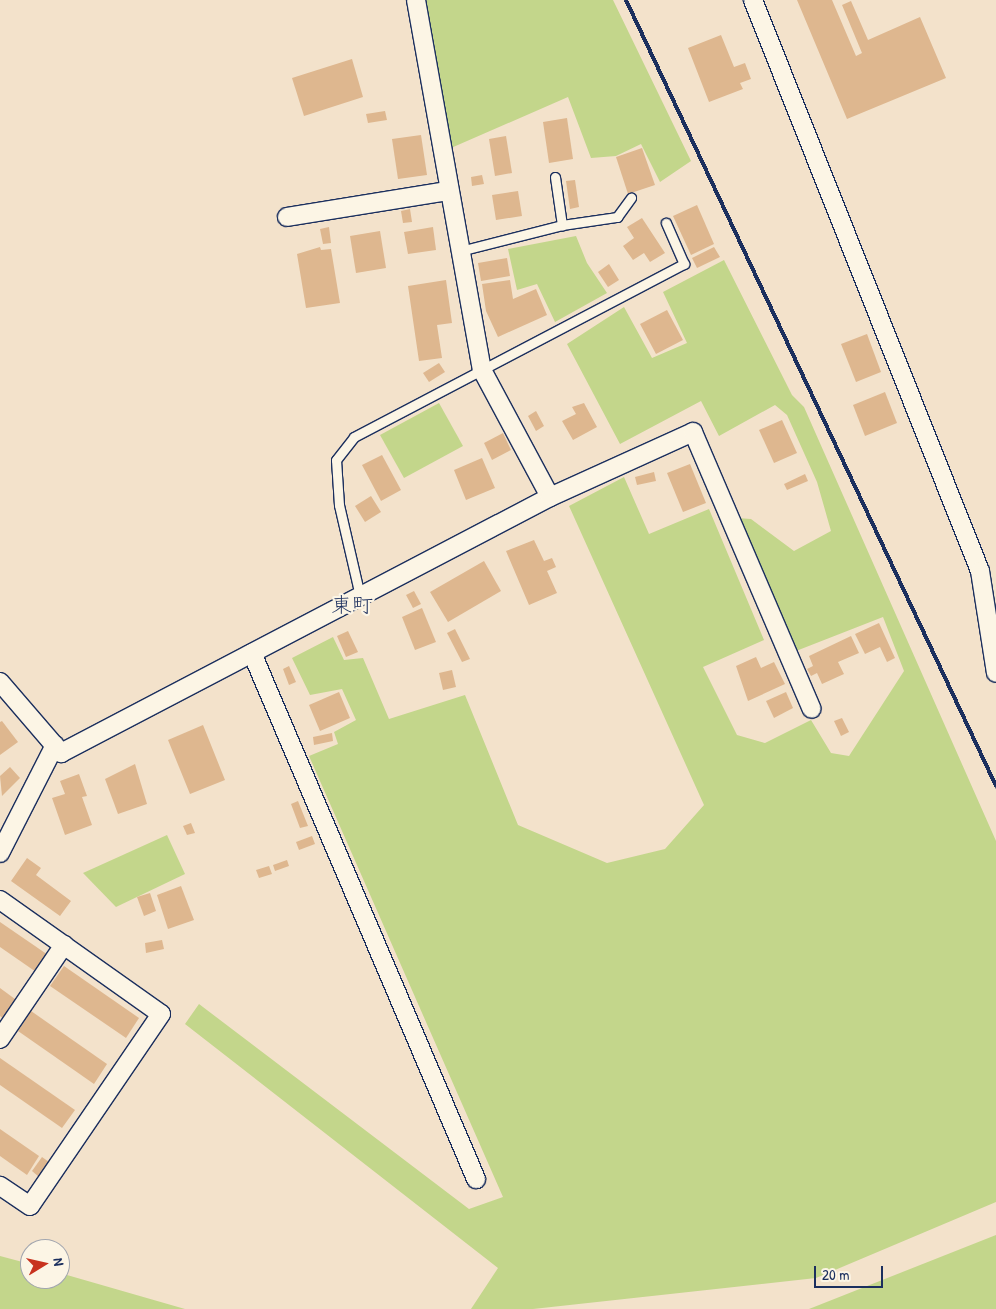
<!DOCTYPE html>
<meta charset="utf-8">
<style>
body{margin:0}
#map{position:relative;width:996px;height:1309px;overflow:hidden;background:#f3e2cb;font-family:"Patrick Hand","Klee One",sans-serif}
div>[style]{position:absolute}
.green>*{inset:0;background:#c3d68b}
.building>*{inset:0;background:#deb78f}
.roads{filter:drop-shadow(1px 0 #1b2f5e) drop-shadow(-1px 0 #1b2f5e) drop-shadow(0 1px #1b2f5e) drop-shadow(0 -1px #1b2f5e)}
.lane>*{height:9px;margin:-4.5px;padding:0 4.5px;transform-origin:4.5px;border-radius:4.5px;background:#fcf5e5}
.street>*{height:18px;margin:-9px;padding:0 9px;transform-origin:9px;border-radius:9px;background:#fcf5e5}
.rail>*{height:4px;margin:-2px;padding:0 2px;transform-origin:2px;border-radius:2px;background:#1b2f5e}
span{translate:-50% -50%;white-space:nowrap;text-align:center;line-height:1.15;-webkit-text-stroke:4.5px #fcf5e5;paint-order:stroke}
.quarter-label{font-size:21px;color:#1b2f5e}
.north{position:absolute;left:20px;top:1239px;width:50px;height:50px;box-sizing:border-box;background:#fcf5e5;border:1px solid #a2a6af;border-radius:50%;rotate:81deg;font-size:14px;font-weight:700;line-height:20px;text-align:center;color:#1b2f5e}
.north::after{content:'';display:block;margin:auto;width:18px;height:22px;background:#c8321e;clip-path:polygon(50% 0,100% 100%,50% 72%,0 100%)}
.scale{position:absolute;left:814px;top:1266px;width:69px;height:22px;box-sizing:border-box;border:2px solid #1b2f5e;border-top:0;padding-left:6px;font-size:15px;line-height:18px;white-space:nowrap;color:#1b2f5e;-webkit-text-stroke:4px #fcf5e5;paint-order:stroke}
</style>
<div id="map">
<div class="green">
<i style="clip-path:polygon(426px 0,613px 0,691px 161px,660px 182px,641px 144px,616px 156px,591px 158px,568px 97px,451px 148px)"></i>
<i style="clip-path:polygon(576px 236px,587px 263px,607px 293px,555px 322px,537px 284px,517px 290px,508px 249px)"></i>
<i style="clip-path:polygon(724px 260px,792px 395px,804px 407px,996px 841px,996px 1202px,816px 1278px,533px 1309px,471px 1309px,498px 1268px,185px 1024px,199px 1004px,469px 1209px,503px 1197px,309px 756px,338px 744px,334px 732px,356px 720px,342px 689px,310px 695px,292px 658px,333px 637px,344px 660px,363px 658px,389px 719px,465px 695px,518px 825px,607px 863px,665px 849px,704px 805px,569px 506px,624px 477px,649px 534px,709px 509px,764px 640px,703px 667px,737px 735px,765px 743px,811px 720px,831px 753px,849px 756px,904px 671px,883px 617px,796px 651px,737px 518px,751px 519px,794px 551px,831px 531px,817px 482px,787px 415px,775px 405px,719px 436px,701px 401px,620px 444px,567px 344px,624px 307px,652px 358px,687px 343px,663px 292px)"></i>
<i style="clip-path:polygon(439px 403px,463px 446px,404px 478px,380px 435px)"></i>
<i style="clip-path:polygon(167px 835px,185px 874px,116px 907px,83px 873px)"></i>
<i style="clip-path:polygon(996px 1235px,996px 1309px,809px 1309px)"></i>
<i style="clip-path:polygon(0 1256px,30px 1264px,30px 1279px,60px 1279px,60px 1273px,185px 1309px,0 1309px)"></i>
</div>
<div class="building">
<i style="clip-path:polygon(797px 0,832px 0,856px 56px,862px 53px,842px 5px,851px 1px,868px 40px,920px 17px,946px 78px,847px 119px)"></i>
<i style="clip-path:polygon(721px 35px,734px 67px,745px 63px,751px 79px,740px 83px,743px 89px,709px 102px,688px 48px)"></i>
<i style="clip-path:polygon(352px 59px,363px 97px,304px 116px,292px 78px)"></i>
<i style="clip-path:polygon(385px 111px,387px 120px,368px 123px,366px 114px)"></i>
<i style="clip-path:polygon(567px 118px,573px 159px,549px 163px,543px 122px)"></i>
<i style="clip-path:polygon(421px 135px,427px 175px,398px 179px,392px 139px)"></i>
<i style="clip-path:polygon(506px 136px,512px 173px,495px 176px,489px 139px)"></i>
<i style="clip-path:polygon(642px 148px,655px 185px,628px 194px,616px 157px)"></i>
<i style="clip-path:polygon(482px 175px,484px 184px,472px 186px,471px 177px)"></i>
<i style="clip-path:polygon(575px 180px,579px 207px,570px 209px,566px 181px)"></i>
<i style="clip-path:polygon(518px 191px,522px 216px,496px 220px,492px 195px)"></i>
<i style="clip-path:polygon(697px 205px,714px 244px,691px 255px,673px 216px)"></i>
<i style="clip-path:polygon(410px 209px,412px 222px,403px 223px,401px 211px)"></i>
<i style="clip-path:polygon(642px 218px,665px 253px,650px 262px,644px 253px,633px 260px,623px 246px,634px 238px,627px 227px)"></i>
<i style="clip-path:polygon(329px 227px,331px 243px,323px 244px,320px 229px)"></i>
<i style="clip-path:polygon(433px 227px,436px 250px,408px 254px,404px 232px)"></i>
<i style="clip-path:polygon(380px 231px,386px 268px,356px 273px,350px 236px)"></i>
<i style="clip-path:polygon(320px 247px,321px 250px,331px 249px,340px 303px,306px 308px,297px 254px)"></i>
<i style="clip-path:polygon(714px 247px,720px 257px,697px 268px,692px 258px)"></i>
<i style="clip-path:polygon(507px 258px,510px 276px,481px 281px,478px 263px)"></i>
<i style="clip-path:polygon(609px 264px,619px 280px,608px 287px,598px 272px)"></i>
<i style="clip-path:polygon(446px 280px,452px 323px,437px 325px,442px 358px,419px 361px,408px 286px)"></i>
<i style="clip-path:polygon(510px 280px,513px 299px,536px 289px,547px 315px,498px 337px,486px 311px,482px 284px)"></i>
<i style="clip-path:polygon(667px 310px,683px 340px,656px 354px,640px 324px)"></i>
<i style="clip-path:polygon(867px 334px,881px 372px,856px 382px,841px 344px)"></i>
<i style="clip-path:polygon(439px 363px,445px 372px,429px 382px,423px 373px)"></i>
<i style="clip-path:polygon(885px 392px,897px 423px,865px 436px,853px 405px)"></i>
<i style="clip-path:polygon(584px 403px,597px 427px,573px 440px,562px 421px,576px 414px,572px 407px)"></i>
<i style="clip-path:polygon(536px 411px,544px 426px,536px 431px,528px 416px)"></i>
<i style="clip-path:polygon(782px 420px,797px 453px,774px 463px,759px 430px)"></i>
<i style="clip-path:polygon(503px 433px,511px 450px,492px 460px,484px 443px)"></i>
<i style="clip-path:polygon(382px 455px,401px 490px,381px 501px,362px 465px)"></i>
<i style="clip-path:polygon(482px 458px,495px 488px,466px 500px,454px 470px)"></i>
<i style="clip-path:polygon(690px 464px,706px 503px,683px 512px,667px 473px)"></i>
<i style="clip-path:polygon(654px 472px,656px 481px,637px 485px,635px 477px)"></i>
<i style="clip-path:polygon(805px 474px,808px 481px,787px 490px,784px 484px)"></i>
<i style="clip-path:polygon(371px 496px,381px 512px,365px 522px,355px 506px)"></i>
<i style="clip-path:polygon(534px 540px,544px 561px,552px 558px,556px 567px,547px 571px,557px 593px,529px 605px,506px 551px)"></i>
<i style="clip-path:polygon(484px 561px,501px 591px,448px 622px,430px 592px)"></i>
<i style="clip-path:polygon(414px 591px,421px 604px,413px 608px,406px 595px)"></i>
<i style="clip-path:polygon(422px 608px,436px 642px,415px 650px,402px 617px)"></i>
<i style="clip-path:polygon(879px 623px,895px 658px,887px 662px,880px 647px,865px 654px,855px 634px)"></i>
<i style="clip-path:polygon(455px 629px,470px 659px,462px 662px,447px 633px)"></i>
<i style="clip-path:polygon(348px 631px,358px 652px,346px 657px,337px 636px)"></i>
<i style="clip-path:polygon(851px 636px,859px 653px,838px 662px,844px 674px,822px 684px,817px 673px,811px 676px,807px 669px,813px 666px,809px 656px)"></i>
<i style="clip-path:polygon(756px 657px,761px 668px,774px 662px,785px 684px,748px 701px,736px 666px)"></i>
<i style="clip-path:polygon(289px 666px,296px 682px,289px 685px,283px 669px)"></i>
<i style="clip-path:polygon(452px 670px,456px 687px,443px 690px,439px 673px)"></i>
<i style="clip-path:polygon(339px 692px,350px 718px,320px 731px,309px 705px)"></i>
<i style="clip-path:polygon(786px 692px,793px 708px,774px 718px,766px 701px)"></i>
<i style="clip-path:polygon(842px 718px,849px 732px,841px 736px,834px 721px)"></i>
<i style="clip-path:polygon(2px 721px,18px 742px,0 755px,0 722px)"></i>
<i style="clip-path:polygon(203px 725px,225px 780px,190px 794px,168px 740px)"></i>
<i style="clip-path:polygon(332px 733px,333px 741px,314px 745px,313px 737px)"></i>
<i style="clip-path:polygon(135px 764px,147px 804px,118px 814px,105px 779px)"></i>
<i style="clip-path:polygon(10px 767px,20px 778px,2px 796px,0 776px)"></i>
<i style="clip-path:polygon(79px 774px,87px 796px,82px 797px,92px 825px,65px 835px,52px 798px,65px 794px,60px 781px)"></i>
<i style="clip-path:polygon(298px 801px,308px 826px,300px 828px,291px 804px)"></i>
<i style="clip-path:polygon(191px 823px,195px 833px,187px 835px,183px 826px)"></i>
<i style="clip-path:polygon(312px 836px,315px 844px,299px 850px,296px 842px)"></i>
<i style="clip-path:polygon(27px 858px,41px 868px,36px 875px,71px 901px,60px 916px,11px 881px)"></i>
<i style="clip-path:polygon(287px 860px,289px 866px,275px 871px,273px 865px)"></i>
<i style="clip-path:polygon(269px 866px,272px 874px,259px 878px,256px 870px)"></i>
<i style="clip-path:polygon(181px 886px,194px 920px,168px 929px,157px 895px)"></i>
<i style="clip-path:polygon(150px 893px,156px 911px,144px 916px,137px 897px)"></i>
<i style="clip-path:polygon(0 922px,51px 957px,39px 974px,0 947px)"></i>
<i style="clip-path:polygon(162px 940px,164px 949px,146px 953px,145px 943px)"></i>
<i style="clip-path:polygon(64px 966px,139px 1018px,126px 1038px,50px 986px)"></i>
<i style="clip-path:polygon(0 988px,19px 1002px,6px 1021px,0 1016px)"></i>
<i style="clip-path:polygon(31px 1011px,107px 1064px,94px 1084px,18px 1031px)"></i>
<i style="clip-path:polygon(0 1058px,75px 1110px,62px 1128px,0 1085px)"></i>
<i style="clip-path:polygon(0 1129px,39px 1156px,27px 1175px,0 1156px)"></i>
<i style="clip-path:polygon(42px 1157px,49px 1162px,39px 1177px,32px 1171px)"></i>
</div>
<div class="roads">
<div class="lane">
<i style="left:555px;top:177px;width:49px;rotate:81.7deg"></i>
<i style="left:460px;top:251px;width:105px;rotate:-14.3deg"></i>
<i style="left:562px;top:225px;width:56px;rotate:-8.3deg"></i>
<i style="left:617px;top:217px;width:24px;rotate:-54deg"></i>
<i style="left:360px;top:596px;width:93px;rotate:-103deg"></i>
<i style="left:339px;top:505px;width:45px;rotate:-93.8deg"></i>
<i style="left:336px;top:460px;width:29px;rotate:-52deg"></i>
<i style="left:354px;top:437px;width:373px;rotate:-27.7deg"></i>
<i style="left:684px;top:264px;width:45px;rotate:-113.7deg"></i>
</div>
<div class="street">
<i style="left:416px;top:0;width:376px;rotate:79.9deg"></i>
<i style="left:482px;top:370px;width:144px;rotate:61.8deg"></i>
<i style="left:753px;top:0;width:614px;rotate:68.32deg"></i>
<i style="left:980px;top:571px;width:103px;rotate:81.1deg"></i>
<i style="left:287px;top:217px;width:163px;rotate:-9.2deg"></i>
<i style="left:252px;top:653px;width:572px;rotate:66.93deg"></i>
<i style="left:0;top:682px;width:94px;rotate:49.3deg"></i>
<i style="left:61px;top:753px;width:552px;rotate:-27.63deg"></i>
<i style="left:550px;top:497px;width:157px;rotate:-24.4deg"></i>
<i style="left:693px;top:432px;width:301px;rotate:66.8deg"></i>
<i style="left:0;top:853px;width:121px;rotate:-63deg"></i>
<i style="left:0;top:900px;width:197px;rotate:35.3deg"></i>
<i style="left:161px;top:1014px;width:232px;rotate:124.3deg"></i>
<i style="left:30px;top:1206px;width:36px;rotate:-146deg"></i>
<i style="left:0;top:1039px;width:114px;rotate:-55.8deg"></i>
</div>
</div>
<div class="rail">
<i style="left:626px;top:0;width:869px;rotate:64.79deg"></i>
</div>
<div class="quarter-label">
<span style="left:352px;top:605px">東町</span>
</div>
<div class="north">N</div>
<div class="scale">20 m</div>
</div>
